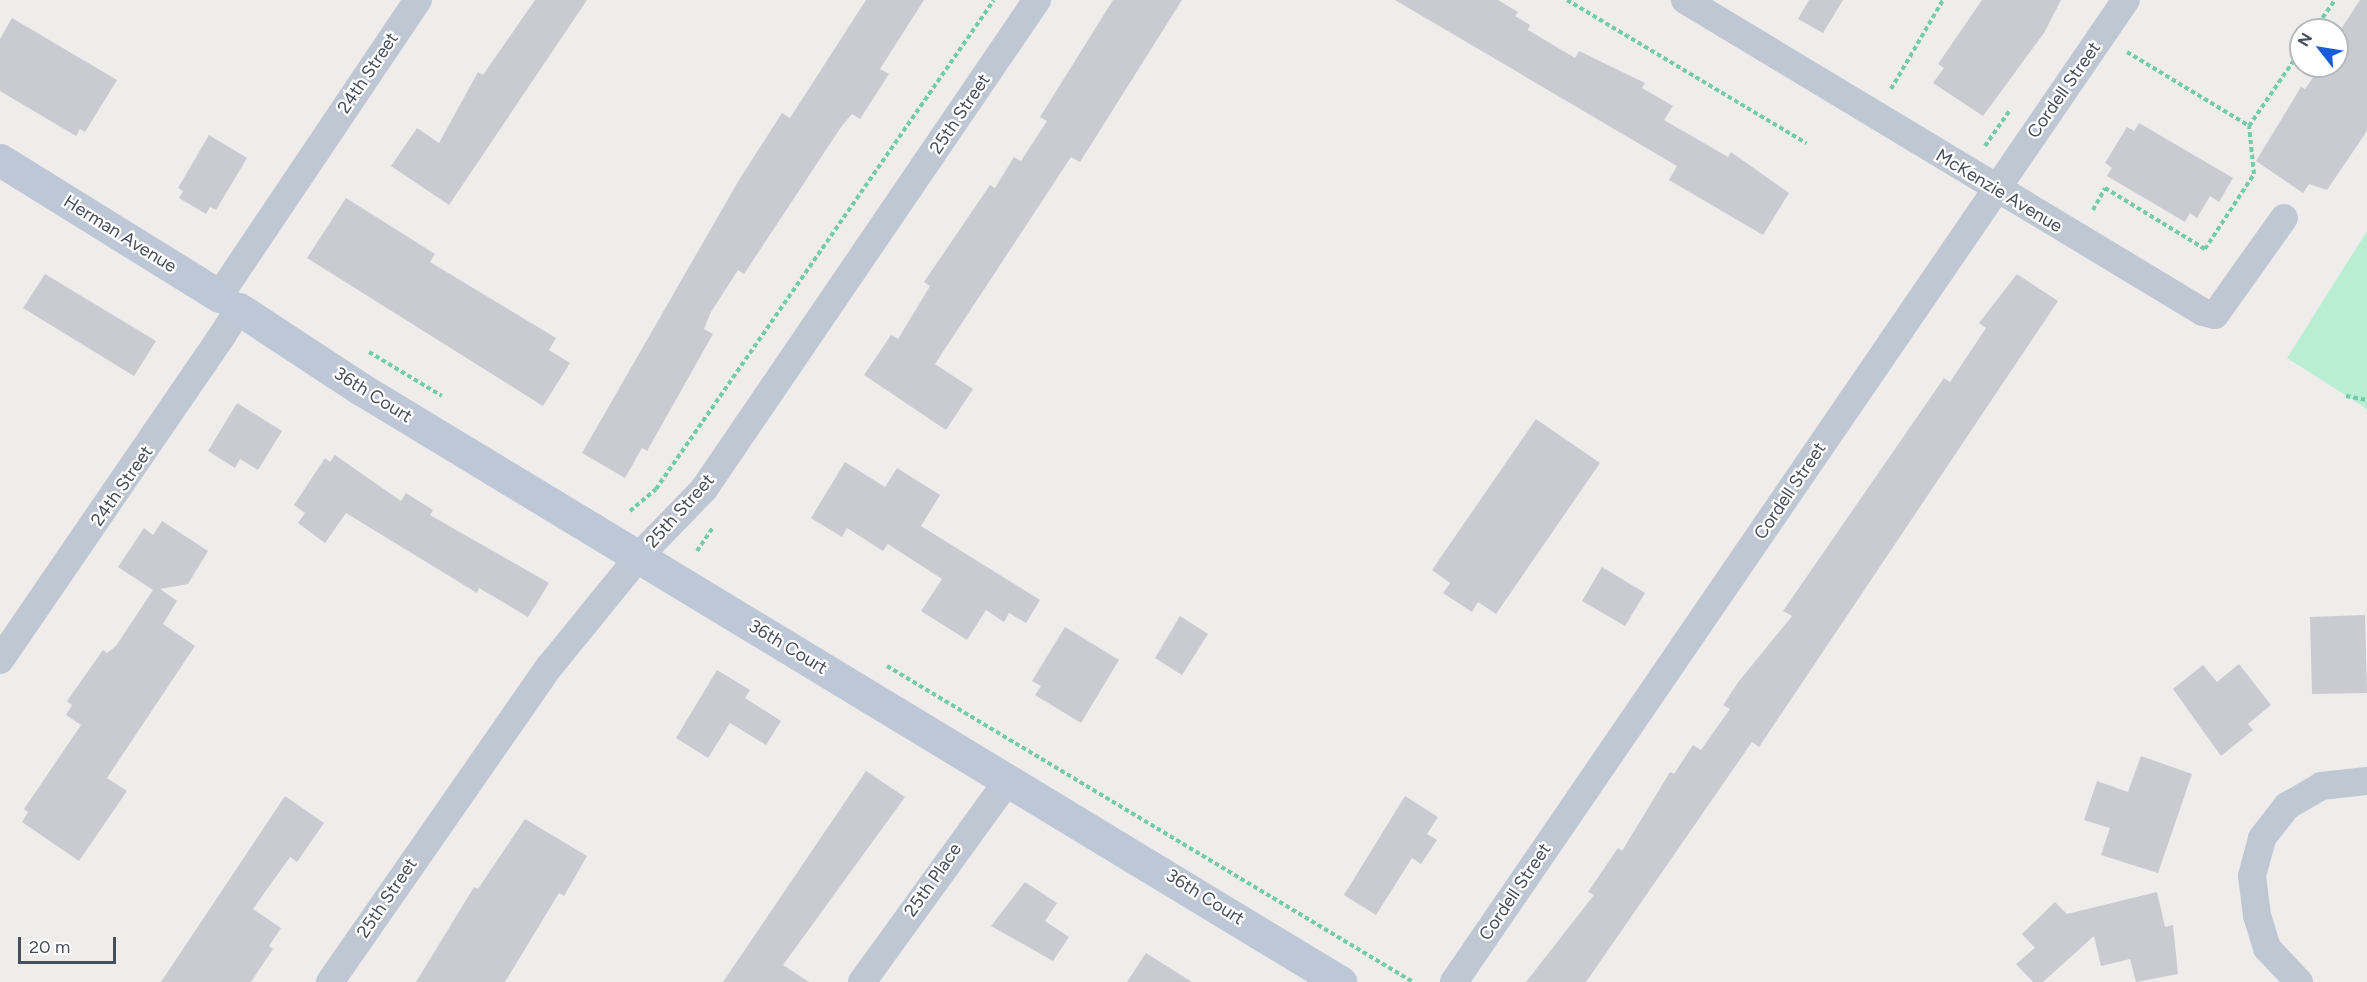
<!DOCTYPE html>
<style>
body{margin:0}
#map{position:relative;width:2367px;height:982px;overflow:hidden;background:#efecec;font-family:Figtree,sans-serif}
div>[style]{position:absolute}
.green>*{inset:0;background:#b9eed2}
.building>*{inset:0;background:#c9cbd1}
.path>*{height:4px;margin-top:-2px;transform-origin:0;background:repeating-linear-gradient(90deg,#71cca7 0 4.5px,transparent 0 7.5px)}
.street>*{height:28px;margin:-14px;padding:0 14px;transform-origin:14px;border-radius:14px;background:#bfc7d2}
.secondary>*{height:33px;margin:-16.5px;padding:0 16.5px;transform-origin:16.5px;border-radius:16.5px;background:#bec7d6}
span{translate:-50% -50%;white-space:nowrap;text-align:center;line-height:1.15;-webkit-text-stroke:4.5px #fff;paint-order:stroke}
.street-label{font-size:18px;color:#454e59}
.north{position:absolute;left:2289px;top:18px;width:60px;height:60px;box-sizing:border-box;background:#fff;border:2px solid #b5b8bd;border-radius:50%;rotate:301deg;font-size:16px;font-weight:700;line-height:24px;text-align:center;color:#454e59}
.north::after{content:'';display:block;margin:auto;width:21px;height:27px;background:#185cdd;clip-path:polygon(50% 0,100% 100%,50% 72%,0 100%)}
.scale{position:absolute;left:18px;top:937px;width:98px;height:27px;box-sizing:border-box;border:3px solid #454e59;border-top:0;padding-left:8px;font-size:18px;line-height:21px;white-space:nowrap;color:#454e59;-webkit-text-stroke:4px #fff;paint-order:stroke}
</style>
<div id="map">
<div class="green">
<i style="clip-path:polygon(2367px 231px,2367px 409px,2287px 358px)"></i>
</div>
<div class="building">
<i style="clip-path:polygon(535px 0,587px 0,449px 205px,391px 166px,417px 128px,439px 143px,478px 72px,483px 75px)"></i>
<i style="clip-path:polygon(866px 0,924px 0,880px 69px,889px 74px,860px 119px,852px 114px,841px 127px,744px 274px,738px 270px,711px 312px,704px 329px,713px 334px,647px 451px,642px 448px,625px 478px,582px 453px,739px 180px,782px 113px,790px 118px)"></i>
<i style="clip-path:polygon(1113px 0,1182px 0,1080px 162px,1071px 157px,935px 364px,973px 389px,946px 430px,864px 375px,891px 335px,898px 339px,930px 286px,924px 282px,990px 185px,995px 188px,1014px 157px,1021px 161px,1047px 121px,1040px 117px)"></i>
<i style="clip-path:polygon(1395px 0,1498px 0,1518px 12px,1515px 16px,1530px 25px,1528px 30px,1575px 58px,1579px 51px,1645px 83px,1642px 88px,1673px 106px,1664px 120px,1728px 157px,1731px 152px,1789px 193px,1763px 235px,1669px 180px,1677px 166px)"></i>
<i style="clip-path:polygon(1809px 0,1843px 0,1823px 33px,1798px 19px)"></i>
<i style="clip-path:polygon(1982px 0,2061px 0,2044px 33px,1983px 116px,1933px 83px,1944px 68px,1938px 64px)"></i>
<i style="clip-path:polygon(2360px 0,2367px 0,2367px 131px,2327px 190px,2309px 184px,2303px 193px,2256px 161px,2301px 87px,2305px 89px,2321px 66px,2337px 66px,2337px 35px)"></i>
<i style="clip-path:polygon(12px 18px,117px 80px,85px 132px,80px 129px,76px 136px,0 91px,0 39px)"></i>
<i style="clip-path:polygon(2139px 123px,2233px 178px,2219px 202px,2210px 196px,2197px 218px,2190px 213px,2185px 222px,2107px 176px,2112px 168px,2105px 163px,2127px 127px,2134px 131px)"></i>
<i style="clip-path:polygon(209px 135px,247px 158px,216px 210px,210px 207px,206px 214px,179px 198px,183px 191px,178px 188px)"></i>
<i style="clip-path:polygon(346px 198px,435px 254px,430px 262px,556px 338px,549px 350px,570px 363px,543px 406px,307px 258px)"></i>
<i style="clip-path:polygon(45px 274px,156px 341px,134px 376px,23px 308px)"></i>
<i style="clip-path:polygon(2017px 274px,2058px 301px,1759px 747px,1752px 742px,1586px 982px,1526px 982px,1594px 895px,1588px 892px,1618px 848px,1622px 851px,1670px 772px,1674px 774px,1693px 745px,1701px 750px,1730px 709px,1723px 705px,1739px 681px,1792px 616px,1783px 611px,1944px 378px,1950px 382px,1986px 328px,1979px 323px)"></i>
<i style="clip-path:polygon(237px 403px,282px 431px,258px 470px,240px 459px,235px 468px,208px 451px)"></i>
<i style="clip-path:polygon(1536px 419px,1600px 463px,1496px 614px,1478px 602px,1472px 612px,1443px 593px,1450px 583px,1432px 570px)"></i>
<i style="clip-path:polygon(335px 455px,401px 501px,406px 493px,433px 510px,430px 515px,549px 583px,528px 617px,479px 588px,477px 593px,346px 513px,325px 543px,298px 523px,305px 513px,294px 505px,325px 458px,330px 462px)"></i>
<i style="clip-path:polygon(845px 462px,885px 487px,897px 468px,940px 495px,921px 526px,1040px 600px,1026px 623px,1009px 613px,1004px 622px,986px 610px,967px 640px,921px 611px,942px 579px,888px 544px,883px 551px,847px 528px,842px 537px,811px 518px)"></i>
<i style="clip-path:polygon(162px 521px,208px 551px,188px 584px,160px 589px,177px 601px,163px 624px,195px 646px,107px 778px,127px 791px,79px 861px,22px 822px,28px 812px,24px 809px,81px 725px,66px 715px,72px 705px,67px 701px,103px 650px,107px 653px,116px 646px,153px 590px,118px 567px,144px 528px,153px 535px)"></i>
<i style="clip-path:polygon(1602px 567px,1645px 593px,1625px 626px,1582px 601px)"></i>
<i style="clip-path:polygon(2365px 615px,2367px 693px,2312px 694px,2310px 617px)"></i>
<i style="clip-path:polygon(1180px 616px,1208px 634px,1182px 675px,1155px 658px)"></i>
<i style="clip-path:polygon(1065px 627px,1119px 660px,1081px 723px,1035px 695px,1041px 686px,1032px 681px)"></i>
<i style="clip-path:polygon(2239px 664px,2271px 705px,2248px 724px,2253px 730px,2221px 756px,2173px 689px,2203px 665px,2217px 682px)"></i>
<i style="clip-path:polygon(717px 670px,750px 690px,745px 698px,781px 721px,766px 745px,730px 723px,708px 758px,676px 738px)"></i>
<i style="clip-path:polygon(2141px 756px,2192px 774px,2158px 873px,2101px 855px,2110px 828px,2084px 820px,2097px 781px,2128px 792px)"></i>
<i style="clip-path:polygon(866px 771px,905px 797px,783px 965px,809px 982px,723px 982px)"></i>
<i style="clip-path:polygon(285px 796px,324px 823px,297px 862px,290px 857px,253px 909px,281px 928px,269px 946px,273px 949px,251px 982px,161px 982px)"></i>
<i style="clip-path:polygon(1405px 796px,1438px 817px,1427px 834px,1437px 840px,1421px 864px,1412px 858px,1376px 915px,1344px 895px)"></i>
<i style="clip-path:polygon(525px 819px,587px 856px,564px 896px,559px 893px,505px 982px,416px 982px,474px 887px,478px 889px)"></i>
<i style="clip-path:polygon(1025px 882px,1057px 903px,1045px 921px,1069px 937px,1053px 961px,991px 926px)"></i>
<i style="clip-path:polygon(2157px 892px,2165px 927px,2173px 925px,2178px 974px,2136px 982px,2130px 959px,2101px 966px,2094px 936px,2043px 982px,2033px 982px,2016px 964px,2035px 948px,2022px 934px,2055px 902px,2067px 914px)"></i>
<i style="clip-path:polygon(1146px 953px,1192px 982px,1127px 982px)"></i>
</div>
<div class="path">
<i style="left:1567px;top:0;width:279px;rotate:30.9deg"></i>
<i style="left:2314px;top:30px;width:37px;rotate:-55deg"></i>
<i style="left:2127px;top:52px;width:143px;rotate:31.2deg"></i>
<i style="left:1891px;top:89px;width:103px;rotate:-59.7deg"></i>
<i style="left:1985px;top:146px;width:44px;rotate:-55.2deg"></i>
<i style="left:2093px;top:210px;width:25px;rotate:-61deg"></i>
<i style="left:2105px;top:188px;width:117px;rotate:31.4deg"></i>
<i style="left:2205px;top:249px;width:90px;rotate:-56.8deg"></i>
<i style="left:2254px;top:174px;width:48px;rotate:-95.9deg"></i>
<i style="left:2249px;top:126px;width:92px;rotate:-55.6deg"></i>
<i style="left:369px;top:352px;width:85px;rotate:31.1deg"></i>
<i style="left:2346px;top:396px;width:21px;rotate:11deg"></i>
<i style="left:630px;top:511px;width:34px;rotate:-40deg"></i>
<i style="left:656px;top:489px;width:594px;rotate:-55.35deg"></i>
<i style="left:697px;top:551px;width:29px;rotate:-56deg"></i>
<i style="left:887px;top:666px;width:614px;rotate:31deg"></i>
</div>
<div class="street">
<i style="left:1685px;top:0;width:605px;rotate:31.06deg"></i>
<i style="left:2203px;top:312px;width:12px;rotate:14deg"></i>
<i style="left:2215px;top:315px;width:119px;rotate:-54.6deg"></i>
<i style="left:0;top:660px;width:393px;rotate:-55.6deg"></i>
<i style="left:222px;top:336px;width:32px;rotate:-58deg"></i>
<i style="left:239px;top:309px;width:24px;rotate:-147deg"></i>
<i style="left:219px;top:296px;width:357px;rotate:-56.1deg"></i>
<i style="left:330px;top:982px;width:385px;rotate:-55.2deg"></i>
<i style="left:550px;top:666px;width:144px;rotate:-50.9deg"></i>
<i style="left:641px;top:554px;width:91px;rotate:-45.9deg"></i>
<i style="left:704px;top:489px;width:592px;rotate:-55.75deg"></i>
<i style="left:862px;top:982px;width:249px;rotate:-54.1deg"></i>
<i style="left:1454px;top:982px;width:1190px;rotate:-55.62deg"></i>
<i style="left:2299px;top:982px;width:47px;rotate:-133.3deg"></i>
<i style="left:2267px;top:948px;width:34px;rotate:-107deg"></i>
<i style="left:2257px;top:916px;width:40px;rotate:-97.1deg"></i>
<i style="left:2252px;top:876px;width:39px;rotate:-75deg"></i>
<i style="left:2262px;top:838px;width:41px;rotate:-52deg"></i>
<i style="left:2287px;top:806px;width:39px;rotate:-30deg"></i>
<i style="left:2321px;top:786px;width:46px;rotate:-6.2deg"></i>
</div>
<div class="secondary">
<i style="left:0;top:160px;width:258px;rotate:31.8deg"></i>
<i style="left:239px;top:309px;width:146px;rotate:33.3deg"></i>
<i style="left:361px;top:389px;width:1145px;rotate:31.2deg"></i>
</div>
<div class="street-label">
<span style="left:368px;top:73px;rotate:-56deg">24th Street</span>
<span style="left:2064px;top:90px;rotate:-55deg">Cordell Street</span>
<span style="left:960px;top:114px;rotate:-56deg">25th Street</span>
<span style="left:1999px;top:191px;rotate:31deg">McKenzie Avenue</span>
<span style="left:120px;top:234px;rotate:32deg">Herman Avenue</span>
<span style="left:373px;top:395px;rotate:32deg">36th Court</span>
<span style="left:122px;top:486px;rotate:-55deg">24th Street</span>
<span style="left:1790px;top:491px;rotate:-56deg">Cordell Street</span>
<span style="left:680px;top:511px;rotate:-48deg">25th Street</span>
<span style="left:788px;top:647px;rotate:31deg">36th Court</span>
<span style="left:933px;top:880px;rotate:-55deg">25th Place</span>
<span style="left:1515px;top:892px;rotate:-56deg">Cordell Street</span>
<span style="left:1205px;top:897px;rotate:32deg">36th Court</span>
<span style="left:387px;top:898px;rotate:-56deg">25th Street</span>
</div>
<div class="north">N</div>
<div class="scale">20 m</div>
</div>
